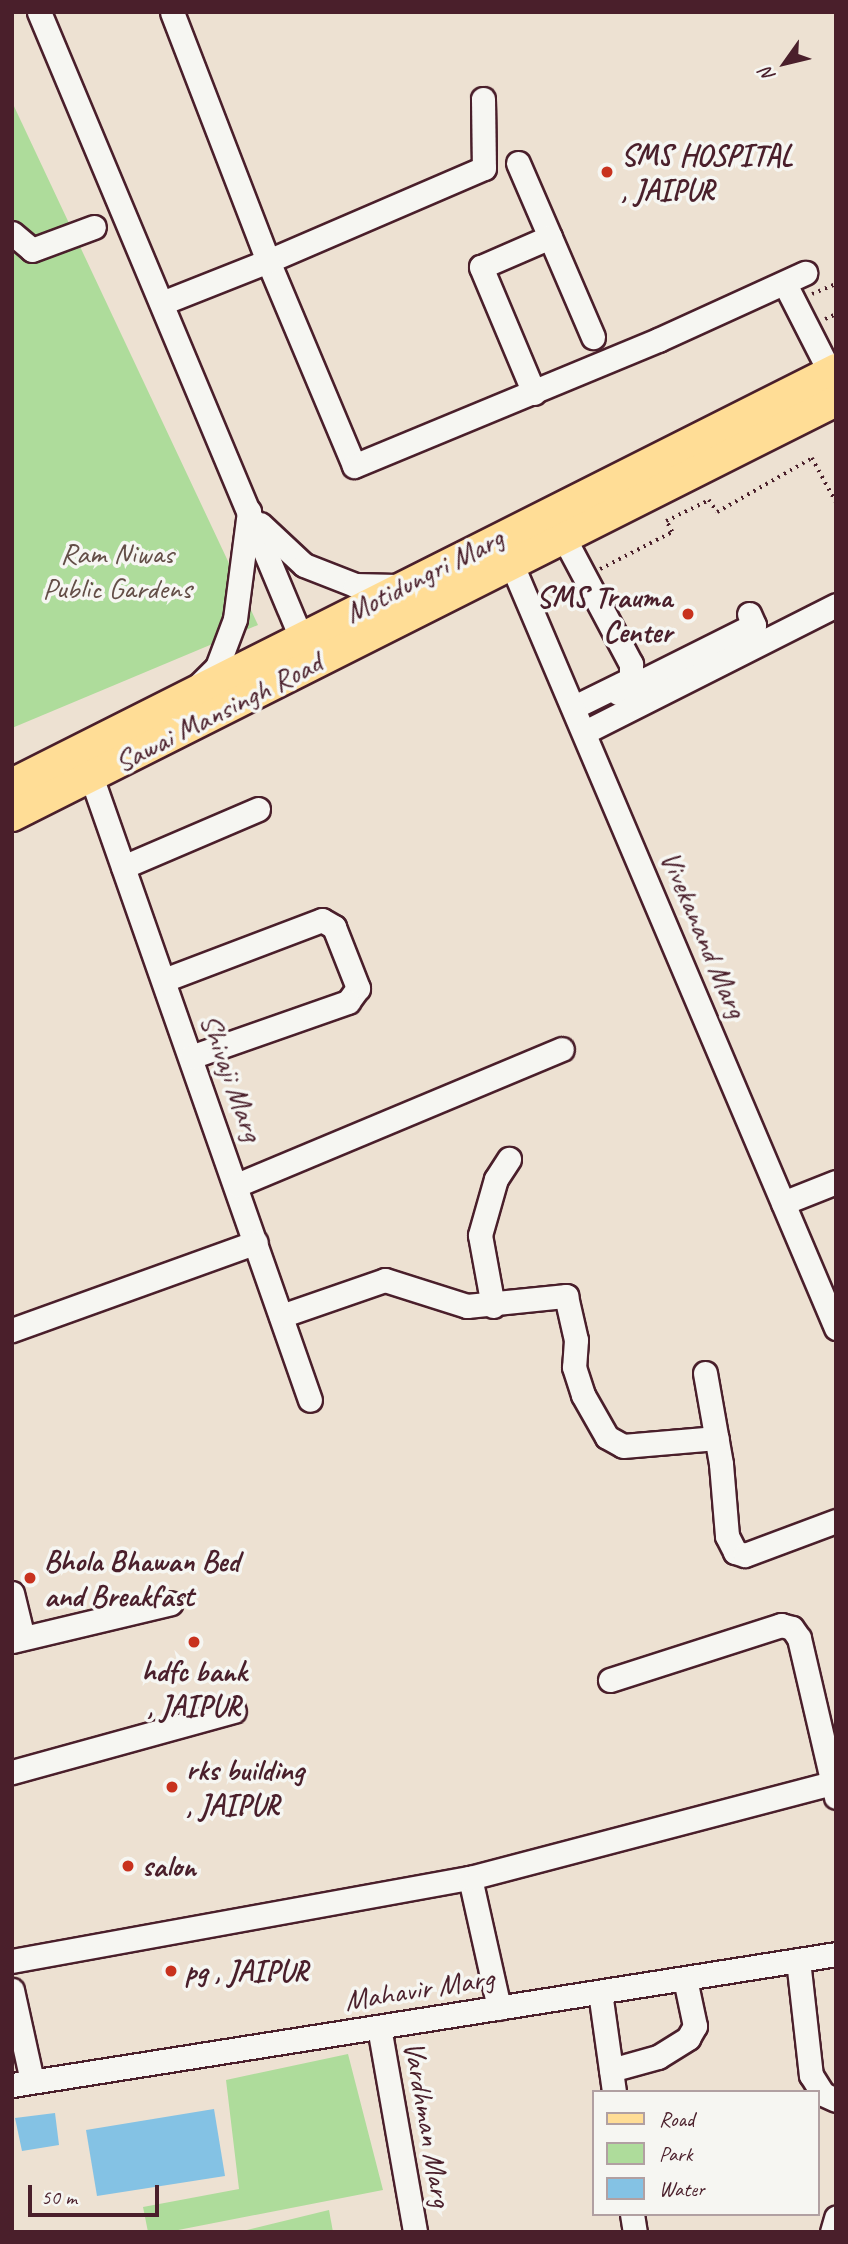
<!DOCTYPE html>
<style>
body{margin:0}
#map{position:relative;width:848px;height:2244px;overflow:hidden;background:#ede1d2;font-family:Caveat,sans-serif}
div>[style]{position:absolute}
.green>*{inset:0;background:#aedc9b}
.water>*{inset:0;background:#84c2e4}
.path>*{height:3.5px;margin-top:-1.75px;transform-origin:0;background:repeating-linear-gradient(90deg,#4a1f2b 0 2px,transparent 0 7px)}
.roads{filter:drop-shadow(2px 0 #4a1f2b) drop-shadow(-2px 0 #4a1f2b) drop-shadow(0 2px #4a1f2b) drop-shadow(0 -2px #4a1f2b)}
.minor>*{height:23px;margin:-11.5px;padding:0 11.5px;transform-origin:11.5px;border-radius:11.5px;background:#f6f6f2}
.major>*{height:30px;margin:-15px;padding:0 15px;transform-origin:15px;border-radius:15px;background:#ffdd96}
.dots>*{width:19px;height:19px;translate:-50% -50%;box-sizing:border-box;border:4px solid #f6f6f2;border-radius:50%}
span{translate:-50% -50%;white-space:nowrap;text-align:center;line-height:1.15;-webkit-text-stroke:7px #f6f6f2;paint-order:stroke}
.poi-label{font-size:30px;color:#4a1f2b;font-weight:700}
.left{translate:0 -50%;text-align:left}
.right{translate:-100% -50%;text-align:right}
.park-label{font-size:30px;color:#634e47}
.street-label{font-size:30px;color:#4a1f2b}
.frame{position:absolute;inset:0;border:14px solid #4a1f2b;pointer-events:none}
.legend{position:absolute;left:592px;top:2090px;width:228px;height:126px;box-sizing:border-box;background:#f6f6f2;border:2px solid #b1a0a2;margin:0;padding:9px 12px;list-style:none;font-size:21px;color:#4a1f2b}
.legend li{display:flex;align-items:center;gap:14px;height:35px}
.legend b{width:35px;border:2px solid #b1a0a2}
.north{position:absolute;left:750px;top:28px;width:70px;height:70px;-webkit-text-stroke:5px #f6f6f2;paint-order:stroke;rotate:236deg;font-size:19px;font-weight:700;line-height:28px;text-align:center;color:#4a1f2b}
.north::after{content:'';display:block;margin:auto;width:24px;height:32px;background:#4a1f2b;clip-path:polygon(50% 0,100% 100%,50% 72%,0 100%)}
.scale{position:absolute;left:28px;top:2185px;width:131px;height:32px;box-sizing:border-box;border:4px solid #4a1f2b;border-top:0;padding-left:9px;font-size:21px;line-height:24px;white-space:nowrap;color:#4a1f2b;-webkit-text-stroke:5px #f6f6f2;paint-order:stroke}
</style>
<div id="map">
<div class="green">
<i style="clip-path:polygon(12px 102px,258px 625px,12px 728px)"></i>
<i style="clip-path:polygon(348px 2054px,383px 2190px,168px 2232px,148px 2232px,143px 2207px,239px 2189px,226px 2080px)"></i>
<i style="clip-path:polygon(329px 2210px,333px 2232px,239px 2232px)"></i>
</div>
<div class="water">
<i style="clip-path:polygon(214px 2109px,225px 2176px,97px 2196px,86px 2130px)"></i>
<i style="clip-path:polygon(55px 2113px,59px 2145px,22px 2151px,15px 2118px)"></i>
</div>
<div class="path">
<i style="left:812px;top:294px;width:26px;rotate:-23deg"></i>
<i style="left:825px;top:319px;width:12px;rotate:-24deg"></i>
<i style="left:600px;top:569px;width:81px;rotate:-27.2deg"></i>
<i style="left:672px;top:532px;width:13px;rotate:-119deg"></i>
<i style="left:666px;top:521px;width:48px;rotate:-26deg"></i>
<i style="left:709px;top:500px;width:14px;rotate:56deg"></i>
<i style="left:717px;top:512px;width:109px;rotate:-29.6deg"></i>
<i style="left:812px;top:458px;width:50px;rotate:61.4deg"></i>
</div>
<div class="roads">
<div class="minor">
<i style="left:39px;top:12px;width:694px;rotate:67.28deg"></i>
<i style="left:483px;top:99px;width:69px;rotate:89.2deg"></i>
<i style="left:484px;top:168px;width:235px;rotate:156.7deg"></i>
<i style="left:268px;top:261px;width:222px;rotate:67.2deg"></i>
<i style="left:354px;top:466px;width:329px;rotate:-22.5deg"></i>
<i style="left:658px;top:340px;width:162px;rotate:-24.5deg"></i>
<i style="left:518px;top:163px;width:81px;rotate:66.6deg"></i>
<i style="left:12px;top:233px;width:26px;rotate:40deg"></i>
<i style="left:32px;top:250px;width:66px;rotate:-20.4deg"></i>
<i style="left:785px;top:284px;width:112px;rotate:63deg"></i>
<i style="left:162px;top:303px;width:114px;rotate:-21.6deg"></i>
<i style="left:268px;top:261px;width:267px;rotate:-111.1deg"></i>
<i style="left:534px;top:393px;width:137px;rotate:-112.8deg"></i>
<i style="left:481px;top:267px;width:75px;rotate:-23.5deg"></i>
<i style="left:550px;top:237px;width:109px;rotate:66.7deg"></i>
<i style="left:260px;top:524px;width:60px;rotate:43deg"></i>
<i style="left:304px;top:565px;width:55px;rotate:21.4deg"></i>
<i style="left:355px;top:585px;width:42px;rotate:1.4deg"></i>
<i style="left:564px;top:538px;width:143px;rotate:62deg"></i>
<i style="left:631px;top:664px;width:15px;rotate:90deg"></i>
<i style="left:631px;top:679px;width:64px;rotate:153.8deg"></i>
<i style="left:512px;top:565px;width:829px;rotate:66.99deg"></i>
<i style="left:199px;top:685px;width:25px;rotate:-45deg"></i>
<i style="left:217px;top:667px;width:51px;rotate:-69.4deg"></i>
<i style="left:235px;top:619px;width:109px;rotate:-82.6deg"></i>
<i style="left:618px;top:693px;width:152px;rotate:-26.6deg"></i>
<i style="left:754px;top:625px;width:12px;rotate:-114deg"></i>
<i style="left:585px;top:732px;width:281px;rotate:-26.8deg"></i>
<i style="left:91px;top:776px;width:661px;rotate:70.66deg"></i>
<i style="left:123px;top:867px;width:147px;rotate:-23.2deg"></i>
<i style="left:164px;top:980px;width:169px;rotate:-20.8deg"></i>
<i style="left:322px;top:920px;width:14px;rotate:30deg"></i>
<i style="left:334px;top:927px;width:66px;rotate:68.5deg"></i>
<i style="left:358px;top:988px;width:17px;rotate:126deg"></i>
<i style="left:348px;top:1002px;width:166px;rotate:160.7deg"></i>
<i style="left:237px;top:1185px;width:352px;rotate:-22.7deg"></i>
<i style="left:783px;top:1203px;width:57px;rotate:-21.6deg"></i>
<i style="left:493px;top:1306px;width:72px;rotate:-100.4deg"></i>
<i style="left:480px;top:1235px;width:58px;rotate:-74.1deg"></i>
<i style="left:496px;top:1179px;width:24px;rotate:-57deg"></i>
<i style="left:281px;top:1316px;width:110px;rotate:-19.1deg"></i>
<i style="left:385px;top:1280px;width:86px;rotate:17.6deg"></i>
<i style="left:467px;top:1306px;width:100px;rotate:-5.8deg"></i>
<i style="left:566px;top:1296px;width:45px;rotate:77.2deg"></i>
<i style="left:576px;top:1340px;width:27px;rotate:94deg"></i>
<i style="left:574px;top:1367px;width:29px;rotate:72deg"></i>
<i style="left:583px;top:1395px;width:48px;rotate:60.3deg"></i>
<i style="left:607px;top:1437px;width:18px;rotate:29deg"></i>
<i style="left:623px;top:1446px;width:94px;rotate:-4.9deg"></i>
<i style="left:12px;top:1330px;width:259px;rotate:-19.8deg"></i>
<i style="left:705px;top:1373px;width:92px;rotate:80deg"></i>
<i style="left:721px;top:1464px;width:72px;rotate:85.2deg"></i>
<i style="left:727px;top:1536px;width:18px;rotate:63deg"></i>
<i style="left:735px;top:1552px;width:10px;rotate:17deg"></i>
<i style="left:745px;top:1555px;width:97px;rotate:-20.5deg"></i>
<i style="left:12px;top:1593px;width:46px;rotate:76.3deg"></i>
<i style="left:12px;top:1641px;width:163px;rotate:-13.4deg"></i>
<i style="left:610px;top:1680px;width:180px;rotate:-17.8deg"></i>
<i style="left:781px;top:1625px;width:11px;rotate:15deg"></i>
<i style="left:792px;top:1628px;width:12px;rotate:55deg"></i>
<i style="left:799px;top:1638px;width:163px;rotate:76.9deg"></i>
<i style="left:12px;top:1772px;width:230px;rotate:-15.4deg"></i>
<i style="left:470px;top:1878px;width:133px;rotate:77.4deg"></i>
<i style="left:798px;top:1960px;width:116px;rotate:83.6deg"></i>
<i style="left:811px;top:2075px;width:22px;rotate:58deg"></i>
<i style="left:823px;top:2094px;width:14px;rotate:25deg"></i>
<i style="left:12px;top:1961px;width:465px;rotate:-10.3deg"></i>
<i style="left:470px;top:1878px;width:374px;rotate:-14.7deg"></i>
<i style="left:12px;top:1990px;width:93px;rotate:77.6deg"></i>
<i style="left:600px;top:1992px;width:101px;rotate:82deg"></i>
<i style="left:379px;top:2027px;width:208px;rotate:80deg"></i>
<i style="left:611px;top:2070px;width:49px;rotate:-15.5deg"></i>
<i style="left:658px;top:2057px;width:36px;rotate:-32deg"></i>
<i style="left:688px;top:2038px;width:14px;rotate:-60deg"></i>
<i style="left:695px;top:2026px;width:48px;rotate:-102deg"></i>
<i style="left:12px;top:2085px;width:834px;rotate:-9.03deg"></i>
<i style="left:632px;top:2214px;width:18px;rotate:81deg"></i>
<i style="left:832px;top:2232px;width:15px;rotate:-74deg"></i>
</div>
<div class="major">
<i style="left:12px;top:784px;width:923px;rotate:-26.73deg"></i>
<i style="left:12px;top:816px;width:923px;rotate:-26.73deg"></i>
</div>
</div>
<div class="dots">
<i style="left:607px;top:172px;background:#c8321e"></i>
<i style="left:688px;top:614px;background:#c8321e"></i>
<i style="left:30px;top:1578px;background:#c8321e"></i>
<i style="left:194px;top:1642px;background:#c8321e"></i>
<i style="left:172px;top:1787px;background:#c8321e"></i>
<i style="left:128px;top:1866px;background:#c8321e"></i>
<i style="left:171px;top:1971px;background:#c8321e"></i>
</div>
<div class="poi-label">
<span class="left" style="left:621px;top:172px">SMS HOSPITAL<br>, JAIPUR</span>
<span class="right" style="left:672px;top:614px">SMS Trauma<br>Center</span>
<span class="left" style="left:44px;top:1578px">Bhola Bhawan Bed<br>and Breakfast</span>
<span style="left:194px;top:1688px">hdfc bank<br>, JAIPUR</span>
<span class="left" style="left:186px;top:1787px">rks building<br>, JAIPUR</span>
<span class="left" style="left:142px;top:1866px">salon</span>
<span class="left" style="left:185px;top:1971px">pg , JAIPUR</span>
</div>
<div class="park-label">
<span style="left:117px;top:570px">Ram Niwas<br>Public Gardens</span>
</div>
<div class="street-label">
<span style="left:424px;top:575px;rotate:-27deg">Motidungri Marg</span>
<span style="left:218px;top:712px;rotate:-27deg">Sawai Mansingh Road</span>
<span style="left:704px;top:934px;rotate:67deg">Vivekanand Marg</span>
<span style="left:232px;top:1077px;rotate:70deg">Shivaji Marg</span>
<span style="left:419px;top:1989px;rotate:-9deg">Mahavir Marg</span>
<span style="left:428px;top:2124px;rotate:80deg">Vardhman Marg</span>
</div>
<div class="frame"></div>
<ul class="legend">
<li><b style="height:9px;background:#ffdd96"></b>Road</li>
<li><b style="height:19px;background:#aedc9b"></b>Park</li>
<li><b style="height:19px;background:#84c2e4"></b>Water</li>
</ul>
<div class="north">N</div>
<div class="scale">50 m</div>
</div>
